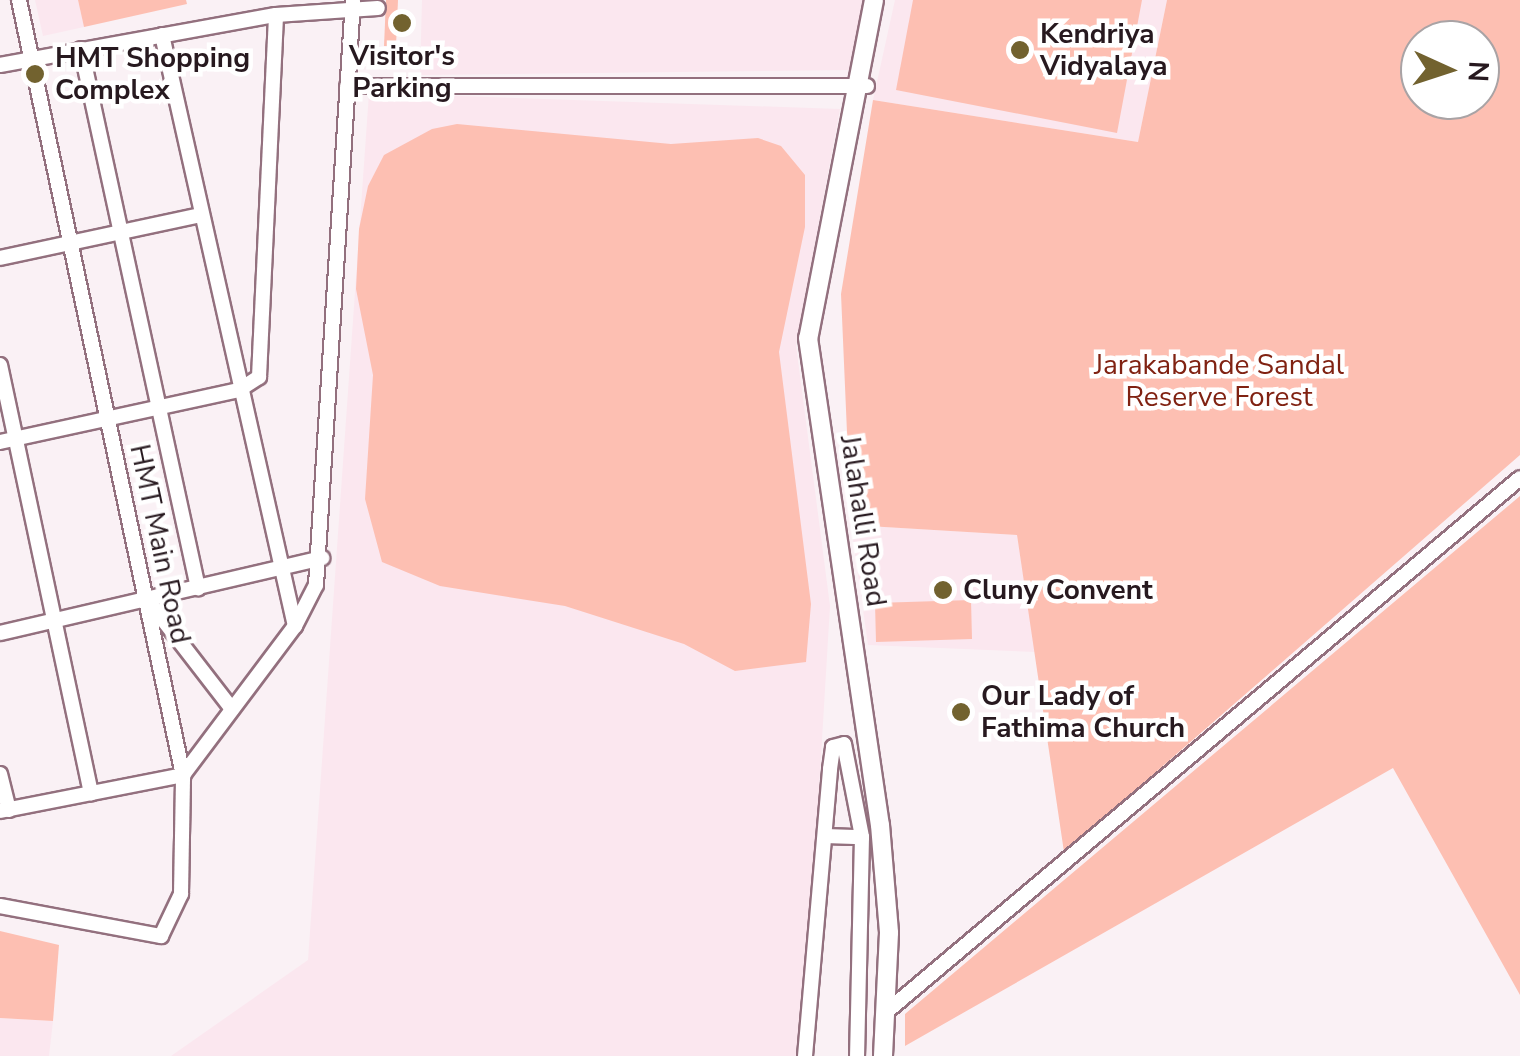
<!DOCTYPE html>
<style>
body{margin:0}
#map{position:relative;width:1520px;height:1056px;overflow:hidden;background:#faf1f5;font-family:"Nunito Sans",sans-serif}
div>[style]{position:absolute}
.built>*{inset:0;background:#fbe7ef}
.green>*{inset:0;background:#fdbfb2}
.roads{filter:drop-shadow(2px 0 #93707e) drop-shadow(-2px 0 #93707e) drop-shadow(0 2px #93707e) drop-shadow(0 -2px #93707e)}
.minor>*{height:14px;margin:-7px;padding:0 7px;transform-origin:7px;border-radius:7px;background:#fff}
.major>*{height:18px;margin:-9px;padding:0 9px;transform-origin:9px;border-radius:9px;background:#fff}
.dots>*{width:28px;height:28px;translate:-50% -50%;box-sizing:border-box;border:5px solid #fff;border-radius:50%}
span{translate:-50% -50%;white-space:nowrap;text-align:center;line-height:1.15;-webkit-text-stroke:9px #fff;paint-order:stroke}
.poi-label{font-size:28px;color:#27191f;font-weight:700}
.left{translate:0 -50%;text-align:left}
.park-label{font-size:28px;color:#802212}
.street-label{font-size:28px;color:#27191f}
.north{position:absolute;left:1400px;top:20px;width:100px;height:100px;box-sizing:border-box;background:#fff;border:2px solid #a9a3a5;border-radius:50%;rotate:93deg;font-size:28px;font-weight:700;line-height:40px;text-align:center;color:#27191f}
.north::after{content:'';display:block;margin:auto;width:35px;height:45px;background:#72622f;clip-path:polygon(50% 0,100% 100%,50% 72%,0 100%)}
</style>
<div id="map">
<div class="built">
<i style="clip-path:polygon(35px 0,78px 0,84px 27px,43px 36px)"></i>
<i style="clip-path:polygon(422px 0,866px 0,851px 70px,420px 75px)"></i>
<i style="clip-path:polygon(895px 0,1167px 0,1138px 142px,873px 100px)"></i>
<i style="clip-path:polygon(369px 93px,840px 109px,796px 345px,830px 606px,803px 1056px,171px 1056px,308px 960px)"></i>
<i style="clip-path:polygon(851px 525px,1017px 535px,1035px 652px,868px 645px)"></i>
<i style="clip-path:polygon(0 1018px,53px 1021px,49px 1056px,0 1056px)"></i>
</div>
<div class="green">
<i style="clip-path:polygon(78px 0,186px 0,187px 4px,84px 27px)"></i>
<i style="clip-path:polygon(386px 0,398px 0,396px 46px,384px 46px)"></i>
<i style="clip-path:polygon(913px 0,1142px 0,1117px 133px,896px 90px)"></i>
<i style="clip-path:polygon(evenodd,1167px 0,1520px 0,1520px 455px,1064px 852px,1017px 535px,851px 525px,841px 294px,873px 100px,1138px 142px,1167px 0,1420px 40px,1480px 40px,1480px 100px,1420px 100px,1420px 40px)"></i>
<i style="clip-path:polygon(457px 124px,671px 144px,758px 138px,781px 146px,805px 175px,805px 227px,779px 352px,811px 604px,806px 662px,735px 671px,684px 644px,565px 606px,440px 586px,382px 562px,365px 499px,373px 375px,356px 289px,359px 229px,368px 186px,384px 155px,432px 129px)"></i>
<i style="clip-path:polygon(1520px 496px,1520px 995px,1393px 768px,905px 1046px,905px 1014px)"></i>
<i style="clip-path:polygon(971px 600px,972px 639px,876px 642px,875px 603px)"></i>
<i style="clip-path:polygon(0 931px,59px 945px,53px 1021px,0 1018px)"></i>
</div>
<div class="roads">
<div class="minor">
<i style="left:162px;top:35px;width:606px;rotate:77.32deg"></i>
<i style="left:81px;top:49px;width:552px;rotate:77.75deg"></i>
<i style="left:0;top:65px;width:280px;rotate:-10.3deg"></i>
<i style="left:276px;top:15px;width:102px;rotate:-3.9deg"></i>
<i style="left:347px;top:86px;width:520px"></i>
<i style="left:0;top:258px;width:206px;rotate:-12.1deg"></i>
<i style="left:0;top:365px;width:438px;rotate:78deg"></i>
<i style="left:0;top:442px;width:245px;rotate:-12.3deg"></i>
<i style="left:239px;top:390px;width:24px;rotate:-33deg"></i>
<i style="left:259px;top:377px;width:362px;rotate:-87.3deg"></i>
<i style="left:150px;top:603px;width:134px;rotate:52.3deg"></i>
<i style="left:0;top:633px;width:331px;rotate:-13.1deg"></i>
<i style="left:0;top:774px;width:37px;rotate:76deg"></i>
<i style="left:0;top:811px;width:187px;rotate:-11.1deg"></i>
<i style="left:183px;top:775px;width:186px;rotate:-53.1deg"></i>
<i style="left:295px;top:626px;width:46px;rotate:-62.9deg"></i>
<i style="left:316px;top:585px;width:586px;rotate:-86.38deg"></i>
<i style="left:825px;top:836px;width:37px;rotate:2deg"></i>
<i style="left:0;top:906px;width:164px;rotate:10.6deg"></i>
<i style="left:161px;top:936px;width:47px;rotate:-64.5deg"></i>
<i style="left:181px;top:894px;width:119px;rotate:-89deg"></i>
<i style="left:183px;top:775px;width:792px;rotate:-101.95deg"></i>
<i style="left:885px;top:1013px;width:830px;rotate:-40.11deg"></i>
<i style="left:805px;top:1056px;width:288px;rotate:-85deg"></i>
<i style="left:830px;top:769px;width:22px;rotate:-82deg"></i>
<i style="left:833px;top:747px;width:11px;rotate:-15deg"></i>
<i style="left:844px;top:744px;width:95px;rotate:79deg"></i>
<i style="left:862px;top:837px;width:219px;rotate:91.3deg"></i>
</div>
<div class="major">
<i style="left:874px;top:0;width:344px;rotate:101deg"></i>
<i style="left:808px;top:338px;width:492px;rotate:81.6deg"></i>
<i style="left:880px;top:825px;width:108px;rotate:85.2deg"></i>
<i style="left:889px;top:933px;width:123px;rotate:92.8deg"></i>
</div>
</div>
<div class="dots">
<i style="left:402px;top:23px;background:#72622f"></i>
<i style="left:1020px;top:50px;background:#72622f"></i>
<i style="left:35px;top:74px;background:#72622f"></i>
<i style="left:943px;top:590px;background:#72622f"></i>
<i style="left:961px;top:712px;background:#72622f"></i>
</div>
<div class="poi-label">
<span class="left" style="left:1040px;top:50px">Kendriya<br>Vidyalaya</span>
<span style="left:402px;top:72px">Visitor's<br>Parking</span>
<span class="left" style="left:55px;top:74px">HMT Shopping<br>Complex</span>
<span class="left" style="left:963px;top:590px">Cluny Convent</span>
<span class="left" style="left:981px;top:712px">Our Lady of<br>Fathima Church</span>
</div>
<div class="park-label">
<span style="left:1219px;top:381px">Jarakabande Sandal<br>Reserve Forest</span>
</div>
<div class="street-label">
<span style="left:863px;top:521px;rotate:81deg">Jalahalli Road</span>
<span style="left:160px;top:544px;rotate:78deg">HMT Main Road</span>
</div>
<div class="north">N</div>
</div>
